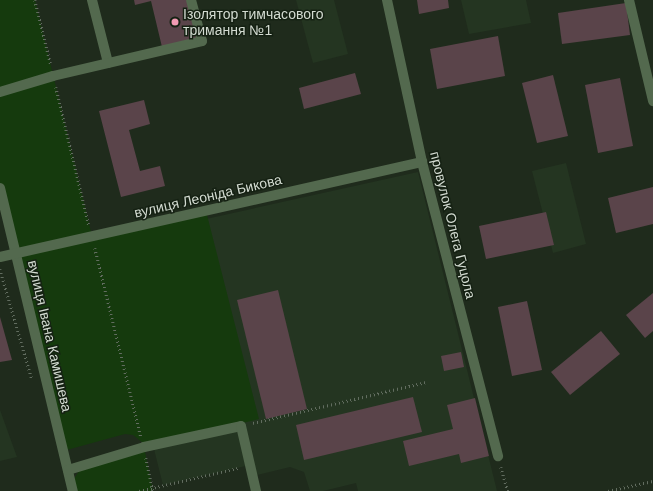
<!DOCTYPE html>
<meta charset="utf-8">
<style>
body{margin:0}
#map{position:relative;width:653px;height:491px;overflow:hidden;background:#1f2b1c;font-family:Helvetica,sans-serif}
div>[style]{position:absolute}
.built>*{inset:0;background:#243521}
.green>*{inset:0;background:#153a0d}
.building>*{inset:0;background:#5a444a}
.path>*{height:2.5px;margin-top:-1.25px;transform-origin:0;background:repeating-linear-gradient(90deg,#626d60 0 1px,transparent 0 4px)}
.minor>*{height:10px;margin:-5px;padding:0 5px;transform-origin:5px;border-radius:5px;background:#53694e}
.dots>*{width:11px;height:11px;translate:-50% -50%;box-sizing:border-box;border:2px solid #152113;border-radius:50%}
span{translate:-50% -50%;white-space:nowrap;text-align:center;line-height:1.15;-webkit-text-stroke:3px #152113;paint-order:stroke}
.poi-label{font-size:14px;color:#d3dbd1}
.left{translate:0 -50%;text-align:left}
.street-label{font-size:14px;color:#d3dbd1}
</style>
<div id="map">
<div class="built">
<i style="clip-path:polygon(296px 0,334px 0,348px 54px,313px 63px)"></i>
<i style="clip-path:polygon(461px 0,526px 0,531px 23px,469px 34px)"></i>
<i style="clip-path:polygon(566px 163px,586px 244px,553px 253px,532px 171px)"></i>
<i style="clip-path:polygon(418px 172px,497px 491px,358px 491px,356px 483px,323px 491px,310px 491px,304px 472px,290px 467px,253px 476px,250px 465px,163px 485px,102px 242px)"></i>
<i style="clip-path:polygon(0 410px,17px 457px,0 461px)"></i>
</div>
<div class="green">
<i style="clip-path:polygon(0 0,35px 0,92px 236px,206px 211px,259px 419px,144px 447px,153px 491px,73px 491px,71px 484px,82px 466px,143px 443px,133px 435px,125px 434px,63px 451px,0 191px)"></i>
</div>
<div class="building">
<i style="clip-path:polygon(134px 0,189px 0,198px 38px,162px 47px,151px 1px,135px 5px)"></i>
<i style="clip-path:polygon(417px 0,448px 0,449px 8px,419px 14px)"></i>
<i style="clip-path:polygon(626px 3px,630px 35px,562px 44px,558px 13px)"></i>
<i style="clip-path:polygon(498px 36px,505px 76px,437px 89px,430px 49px)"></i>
<i style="clip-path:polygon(355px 73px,361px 94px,304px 109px,299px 88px)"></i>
<i style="clip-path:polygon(553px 75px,568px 136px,537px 143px,522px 83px)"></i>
<i style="clip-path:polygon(620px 78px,633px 146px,598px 153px,585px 85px)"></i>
<i style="clip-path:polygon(144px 100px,150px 124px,129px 130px,140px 171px,160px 166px,165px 186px,121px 197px,99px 111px)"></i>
<i style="clip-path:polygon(653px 187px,653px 224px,616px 233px,608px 198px)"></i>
<i style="clip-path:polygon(546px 212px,554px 245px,486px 259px,479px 226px)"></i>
<i style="clip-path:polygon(278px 290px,307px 409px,266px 419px,237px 300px)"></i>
<i style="clip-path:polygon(653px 293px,653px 331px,645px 338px,626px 315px)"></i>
<i style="clip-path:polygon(527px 301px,542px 370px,512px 376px,498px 307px)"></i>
<i style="clip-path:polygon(0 317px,12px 360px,0 362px)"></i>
<i style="clip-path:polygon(601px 331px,620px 354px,570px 395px,551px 372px)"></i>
<i style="clip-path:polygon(461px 352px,464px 367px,444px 371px,441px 356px)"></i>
<i style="clip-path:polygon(413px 397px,422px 432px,304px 460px,296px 425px)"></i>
<i style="clip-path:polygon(475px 398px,489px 456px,461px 463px,459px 454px,409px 466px,403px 441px,453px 429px,447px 405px)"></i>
</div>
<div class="path">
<i style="left:35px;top:0;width:67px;rotate:76.2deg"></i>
<i style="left:56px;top:87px;width:143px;rotate:76.6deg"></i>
<i style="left:95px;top:248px;width:194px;rotate:76.3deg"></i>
<i style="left:0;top:269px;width:115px;rotate:73.8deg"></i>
<i style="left:253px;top:423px;width:179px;rotate:-13.3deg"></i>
<i style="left:146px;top:458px;width:34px;rotate:78deg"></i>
<i style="left:501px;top:467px;width:25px;rotate:74deg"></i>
<i style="left:139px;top:491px;width:102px;rotate:-13.1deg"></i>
<i style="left:608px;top:491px;width:46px;rotate:-12.5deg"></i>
</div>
<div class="minor">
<i style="left:92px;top:0;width:65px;rotate:75.7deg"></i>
<i style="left:387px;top:0;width:166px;rotate:77.8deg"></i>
<i style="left:422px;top:162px;width:304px;rotate:75.5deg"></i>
<i style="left:629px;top:0;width:104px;rotate:76.6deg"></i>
<i style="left:0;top:92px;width:55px;rotate:-16.8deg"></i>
<i style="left:53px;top:76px;width:153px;rotate:-13.2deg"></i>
<i style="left:202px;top:41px;width:42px;rotate:-105deg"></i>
<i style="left:0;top:188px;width:312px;rotate:76.5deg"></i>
<i style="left:0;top:257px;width:433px;rotate:-12.7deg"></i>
<i style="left:68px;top:470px;width:79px;rotate:-16.8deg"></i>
<i style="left:144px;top:447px;width:99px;rotate:-12.2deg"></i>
<i style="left:241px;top:426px;width:67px;rotate:77deg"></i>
</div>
<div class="dots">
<i style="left:175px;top:22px;background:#f19ab3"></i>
</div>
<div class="poi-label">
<span class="left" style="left:183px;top:22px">Ізолятор тимчасового<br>тримання №1</span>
</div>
<div class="street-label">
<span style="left:208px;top:196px;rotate:-13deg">вулиця Леоніда Бикова</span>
<span style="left:453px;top:225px;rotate:76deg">провулок Олега Гуцола</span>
<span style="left:50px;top:336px;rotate:77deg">вулиця Івана Камишева</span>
</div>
</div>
